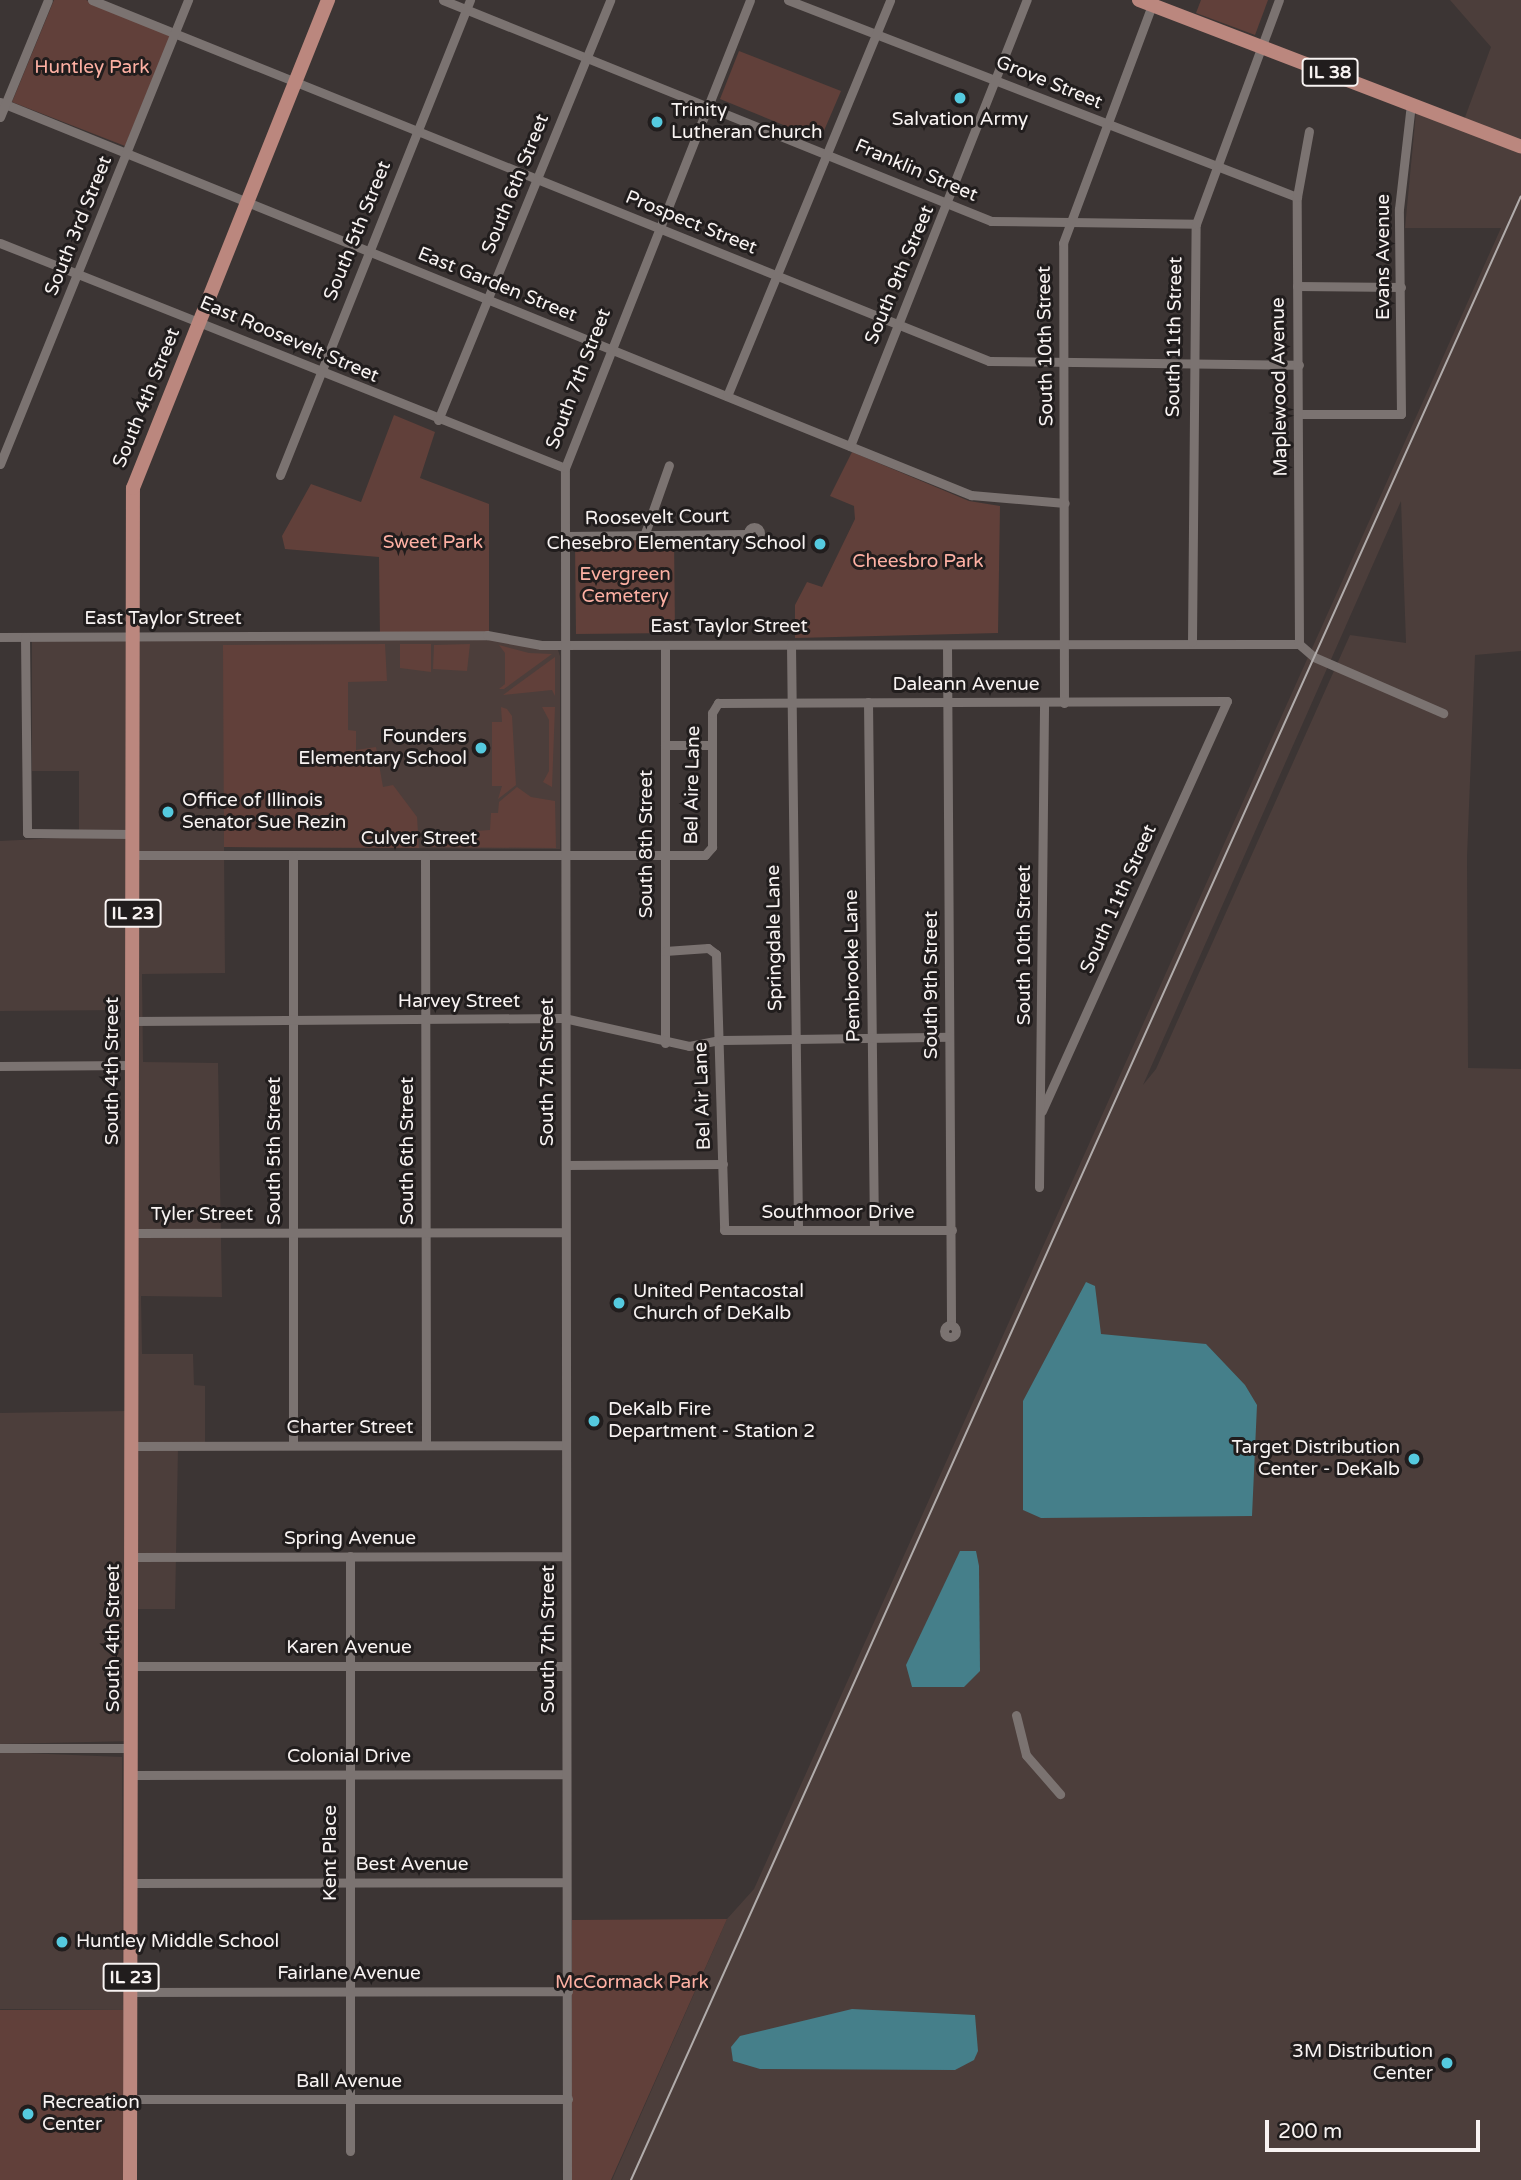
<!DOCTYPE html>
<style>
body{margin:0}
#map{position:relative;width:1521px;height:2180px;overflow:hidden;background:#3c3534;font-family:"Varela Round",sans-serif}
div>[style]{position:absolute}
.built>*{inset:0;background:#4c3e3b}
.green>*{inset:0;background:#61403a}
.water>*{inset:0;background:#457f8a}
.street>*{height:9px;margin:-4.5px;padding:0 4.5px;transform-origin:4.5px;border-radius:4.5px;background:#7b7371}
.street>.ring{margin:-4.5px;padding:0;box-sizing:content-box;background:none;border:9px solid #7b7371;border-radius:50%}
.primary>*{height:14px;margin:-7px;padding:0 7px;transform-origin:7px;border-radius:7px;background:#bb877e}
.rail>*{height:2px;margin:-1px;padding:0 1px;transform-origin:1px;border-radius:1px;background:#b1acab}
.dots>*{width:19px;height:19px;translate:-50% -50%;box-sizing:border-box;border:4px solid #211d1d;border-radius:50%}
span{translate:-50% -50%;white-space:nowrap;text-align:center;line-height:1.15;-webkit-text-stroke:6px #211d1d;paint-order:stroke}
.shield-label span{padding:2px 5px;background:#211d1d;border:2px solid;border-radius:5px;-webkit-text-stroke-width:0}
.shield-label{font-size:18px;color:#f8f3f2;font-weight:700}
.park-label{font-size:19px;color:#fdb0a3}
.street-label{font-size:19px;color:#f8f3f2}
.poi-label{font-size:19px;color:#f8f3f2}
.left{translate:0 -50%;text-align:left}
.right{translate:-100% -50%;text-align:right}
.scale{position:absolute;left:1265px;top:2120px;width:215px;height:32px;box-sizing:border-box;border:4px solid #f8f3f2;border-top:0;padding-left:9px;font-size:21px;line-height:24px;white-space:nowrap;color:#f8f3f2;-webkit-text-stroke:5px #211d1d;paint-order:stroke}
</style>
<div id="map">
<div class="built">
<i style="clip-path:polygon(evenodd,1450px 0,1521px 0,1521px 651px,1475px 655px,1467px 857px,1468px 1068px,1521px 1069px,1521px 2180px,612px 2180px,727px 1919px,754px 1889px,1501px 228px,1405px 228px,1416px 112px,1461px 128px,1491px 47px,1450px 0,1401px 501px,1406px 643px,1350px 635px,1156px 1069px,1143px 1085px,1401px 501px)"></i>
<i style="clip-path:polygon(32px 639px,489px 639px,558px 650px,560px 656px,560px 849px,224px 847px,225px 973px,142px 974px,143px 1062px,218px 1063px,222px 1297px,141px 1296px,142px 1354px,193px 1354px,194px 1385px,205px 1386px,205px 1449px,178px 1449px,175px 1609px,135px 1609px,135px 1741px,0 1744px,0 1413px,126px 1411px,126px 1010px,0 1011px,0 841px,79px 837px,79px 771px,32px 771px)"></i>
<i style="clip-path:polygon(0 1752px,122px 1757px,123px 2010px,0 2009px)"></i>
</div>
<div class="green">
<i style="clip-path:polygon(54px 0,86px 0,171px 34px,125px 146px,12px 102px)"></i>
<i style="clip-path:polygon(1201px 0,1268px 0,1255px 35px,1196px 13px)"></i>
<i style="clip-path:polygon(739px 51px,841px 91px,820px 140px,720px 99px)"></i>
<i style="clip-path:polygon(394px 415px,435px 432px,420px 478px,489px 504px,489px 639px,380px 639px,379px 557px,285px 549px,282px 536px,311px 484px,361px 502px)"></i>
<i style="clip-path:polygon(852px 452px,969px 501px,1000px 506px,998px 633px,795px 638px,795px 605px,807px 582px,822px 587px,855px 519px,854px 506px,830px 496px)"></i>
<i style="clip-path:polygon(674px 538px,675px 633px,576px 634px,575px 540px)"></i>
<i style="clip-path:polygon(385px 644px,387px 681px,348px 682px,348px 730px,356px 731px,356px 750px,376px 747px,383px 787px,393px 785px,417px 817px,419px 848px,224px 847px,223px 645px)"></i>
<i style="clip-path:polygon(400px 644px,431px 644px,431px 672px,400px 668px)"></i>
<i style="clip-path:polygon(470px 644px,467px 671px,433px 669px,434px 645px)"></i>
<i style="clip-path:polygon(499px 645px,529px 653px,552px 654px,504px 689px,499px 689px,505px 684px,505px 653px)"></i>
<i style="clip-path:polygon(555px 657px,555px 696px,552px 690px,503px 695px)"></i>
<i style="clip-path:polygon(501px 707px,507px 709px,512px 716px,516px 785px,498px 799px,502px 786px,492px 786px,492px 722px,502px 722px)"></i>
<i style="clip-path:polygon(542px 707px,555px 707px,552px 787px,543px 782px,549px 771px,549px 720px)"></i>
<i style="clip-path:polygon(517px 787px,531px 797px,555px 801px,556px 848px,429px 847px,432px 834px,490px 830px,491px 813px,498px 813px,499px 802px)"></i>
<i style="clip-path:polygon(727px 1919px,611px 2180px,571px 2180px,572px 1920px)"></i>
<i style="clip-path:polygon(0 2010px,123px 2010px,123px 2180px,0 2180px)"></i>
</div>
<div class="water">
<i style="clip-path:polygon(1086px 1282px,1095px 1286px,1101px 1334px,1206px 1344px,1245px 1385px,1257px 1405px,1252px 1516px,1041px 1518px,1023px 1510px,1023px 1401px)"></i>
<i style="clip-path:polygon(960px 1551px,976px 1551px,979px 1566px,980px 1671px,964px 1687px,912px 1687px,906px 1665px)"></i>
<i style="clip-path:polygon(852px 2009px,975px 2015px,978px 2051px,974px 2060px,955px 2070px,760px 2069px,733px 2061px,731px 2047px,740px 2036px)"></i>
</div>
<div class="street">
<i style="left:92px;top:0;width:967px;rotate:21.92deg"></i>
<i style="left:989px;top:361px;width:310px;rotate:0.7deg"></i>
<i style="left:443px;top:0;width:591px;rotate:21.96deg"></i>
<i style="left:991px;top:221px;width:205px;rotate:0.8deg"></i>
<i style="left:788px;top:0;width:546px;rotate:21.16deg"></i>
<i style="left:0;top:102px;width:1048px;rotate:22.04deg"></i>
<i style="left:971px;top:495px;width:94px;rotate:4.9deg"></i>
<i style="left:0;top:117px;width:126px;rotate:-67.7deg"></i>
<i style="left:0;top:243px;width:608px;rotate:21.71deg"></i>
<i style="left:1297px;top:286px;width:104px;rotate:0.6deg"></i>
<i style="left:727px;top:396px;width:428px;rotate:-67.6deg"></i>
<i style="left:1299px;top:414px;width:102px"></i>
<i style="left:1401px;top:414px;width:205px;rotate:-90.6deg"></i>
<i style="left:1399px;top:209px;width:107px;rotate:-83.5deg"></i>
<i style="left:438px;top:420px;width:454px;rotate:-67.7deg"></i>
<i style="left:850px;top:446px;width:480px;rotate:-68.4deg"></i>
<i style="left:0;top:464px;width:501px;rotate:-67.94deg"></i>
<i style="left:280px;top:475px;width:512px;rotate:-68.2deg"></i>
<i class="ring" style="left:748px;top:527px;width:3px;height:3px"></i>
<i style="left:566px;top:536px;width:182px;rotate:-0.6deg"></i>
<i style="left:644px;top:536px;width:75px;rotate:-70.6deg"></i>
<i style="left:0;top:637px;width:487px;rotate:-0.2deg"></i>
<i style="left:487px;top:635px;width:55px;rotate:10.5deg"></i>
<i style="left:541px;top:645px;width:758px;rotate:-0.08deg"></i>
<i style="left:1299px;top:644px;width:20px;rotate:41deg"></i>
<i style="left:1314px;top:657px;width:141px;rotate:23.5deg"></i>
<i style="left:25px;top:637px;width:196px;rotate:89.4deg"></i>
<i style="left:27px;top:833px;width:106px;rotate:0.5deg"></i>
<i style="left:1192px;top:642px;width:418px;rotate:-89.5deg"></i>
<i style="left:1196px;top:224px;width:239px;rotate:-69.7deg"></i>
<i style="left:1299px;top:644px;width:447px;rotate:-90.3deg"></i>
<i style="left:1297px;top:197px;width:67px;rotate:-79.7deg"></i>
<i style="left:665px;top:645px;width:398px;rotate:90deg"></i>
<i style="left:791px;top:645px;width:585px;rotate:89.31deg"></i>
<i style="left:947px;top:645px;width:679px;rotate:89.66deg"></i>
<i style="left:868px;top:702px;width:528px;rotate:89.35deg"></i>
<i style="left:1064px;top:703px;width:460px;rotate:-90.1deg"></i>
<i style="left:1063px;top:243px;width:259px;rotate:-69.5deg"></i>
<i style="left:665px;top:745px;width:47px"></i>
<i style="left:133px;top:855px;width:572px"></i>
<i style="left:705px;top:855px;width:11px;rotate:-49deg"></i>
<i style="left:712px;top:847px;width:134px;rotate:-90deg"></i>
<i style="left:712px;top:713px;width:12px;rotate:-59deg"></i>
<i style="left:718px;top:703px;width:509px;rotate:-0.23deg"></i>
<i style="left:1227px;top:701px;width:450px;rotate:114.3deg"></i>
<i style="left:293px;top:856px;width:589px;rotate:90deg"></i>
<i style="left:425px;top:856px;width:589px;rotate:89.9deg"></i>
<i style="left:665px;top:951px;width:43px;rotate:-4deg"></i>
<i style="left:708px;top:948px;width:10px;rotate:37deg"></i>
<i style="left:716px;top:954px;width:276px;rotate:88.3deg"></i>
<i style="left:724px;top:1230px;width:228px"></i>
<i style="left:132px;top:1021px;width:432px;rotate:-0.4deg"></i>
<i style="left:564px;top:1018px;width:128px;rotate:12.6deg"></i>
<i style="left:689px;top:1046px;width:33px;rotate:-11deg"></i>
<i style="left:721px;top:1040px;width:228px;rotate:-0.8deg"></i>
<i style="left:0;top:1066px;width:132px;rotate:-0.4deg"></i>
<i style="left:566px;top:1165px;width:157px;rotate:-0.4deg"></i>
<i style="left:1039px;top:1187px;width:484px;rotate:-89.4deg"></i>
<i style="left:133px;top:1233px;width:432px;rotate:-0.1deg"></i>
<i class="ring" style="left:944px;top:1325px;width:3px;height:3px"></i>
<i style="left:134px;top:1446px;width:432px;rotate:-0.1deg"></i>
<i style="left:133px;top:1557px;width:433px;rotate:-0.1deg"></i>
<i style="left:133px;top:1666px;width:433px"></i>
<i style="left:1016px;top:1715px;width:41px;rotate:76deg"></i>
<i style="left:1026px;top:1755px;width:52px;rotate:48.9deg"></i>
<i style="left:0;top:1748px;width:132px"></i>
<i style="left:132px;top:1775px;width:434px;rotate:-0.1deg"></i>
<i style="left:131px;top:1883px;width:435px;rotate:-0.1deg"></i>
<i style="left:131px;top:1992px;width:437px;rotate:-0.1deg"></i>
<i style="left:131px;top:2099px;width:437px"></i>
<i style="left:350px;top:2151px;width:595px;rotate:-90deg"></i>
<i style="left:567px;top:2180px;width:1712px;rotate:-90.07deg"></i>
<i style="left:565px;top:468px;width:503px;rotate:-68.43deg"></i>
</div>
<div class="primary">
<i style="left:1139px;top:0;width:409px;rotate:21deg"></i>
<i style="left:130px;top:2180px;width:1692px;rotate:-89.9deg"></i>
<i style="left:133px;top:488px;width:526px;rotate:-68.22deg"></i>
</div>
<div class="rail">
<i style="left:631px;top:2180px;width:2174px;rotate:-65.84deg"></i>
</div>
<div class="dots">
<i style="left:960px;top:98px;background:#55cadf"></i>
<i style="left:657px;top:122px;background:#55cadf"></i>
<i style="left:820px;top:544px;background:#55cadf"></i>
<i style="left:481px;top:748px;background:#55cadf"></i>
<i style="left:168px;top:812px;background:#55cadf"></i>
<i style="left:619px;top:1303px;background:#55cadf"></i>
<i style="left:594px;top:1421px;background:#55cadf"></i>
<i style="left:1414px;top:1459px;background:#55cadf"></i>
<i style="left:62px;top:1942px;background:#55cadf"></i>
<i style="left:1447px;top:2063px;background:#55cadf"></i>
<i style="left:28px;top:2114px;background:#55cadf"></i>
</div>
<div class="shield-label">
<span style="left:1330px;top:72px">IL 38</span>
<span style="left:133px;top:913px">IL 23</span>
<span style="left:131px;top:1977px">IL 23</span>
</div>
<div class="park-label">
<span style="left:92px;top:68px">Huntley Park</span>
<span style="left:433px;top:543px">Sweet Park</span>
<span style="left:918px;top:562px">Cheesbro Park</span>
<span style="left:625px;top:586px">Evergreen<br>Cemetery</span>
<span style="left:632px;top:1983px">McCormack Park</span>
</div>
<div class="street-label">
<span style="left:1049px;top:83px;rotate:22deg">Grove Street</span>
<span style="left:916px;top:171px;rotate:23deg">Franklin Street</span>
<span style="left:516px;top:184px;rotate:-68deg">South 6th Street</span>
<span style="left:691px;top:223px;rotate:22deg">Prospect Street</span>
<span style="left:79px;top:226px;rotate:-68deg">South 3rd Street</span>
<span style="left:358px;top:231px;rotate:-68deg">South 5th Street</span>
<span style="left:1384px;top:257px;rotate:-90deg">Evans Avenue</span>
<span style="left:900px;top:275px;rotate:-67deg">South 9th Street</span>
<span style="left:497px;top:285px;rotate:22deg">East Garden Street</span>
<span style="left:1175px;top:337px;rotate:-89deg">South 11th Street</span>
<span style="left:289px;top:340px;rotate:23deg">East Roosevelt Street</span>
<span style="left:1046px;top:346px;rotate:-91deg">South 10th Street</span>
<span style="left:579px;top:379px;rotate:-69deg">South 7th Street</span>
<span style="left:1280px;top:387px;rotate:-91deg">Maplewood Avenue</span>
<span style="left:147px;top:398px;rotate:-68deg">South 4th Street</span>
<span style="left:657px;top:518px;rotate:-1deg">Roosevelt Court</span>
<span style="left:163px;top:619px">East Taylor Street</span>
<span style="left:729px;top:627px">East Taylor Street</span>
<span style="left:966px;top:685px">Daleann Avenue</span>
<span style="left:693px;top:785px;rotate:-89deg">Bel Aire Lane</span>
<span style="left:419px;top:839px">Culver Street</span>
<span style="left:647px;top:844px;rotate:-90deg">South 8th Street</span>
<span style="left:1119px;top:899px;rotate:-66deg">South 11th Street</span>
<span style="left:775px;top:938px;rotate:-91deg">Springdale Lane</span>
<span style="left:1025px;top:945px;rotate:-90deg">South 10th Street</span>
<span style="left:853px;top:966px;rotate:-91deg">Pembrooke Lane</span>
<span style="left:932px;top:985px;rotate:-90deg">South 9th Street</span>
<span style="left:459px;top:1002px">Harvey Street</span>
<span style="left:113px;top:1071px;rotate:-90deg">South 4th Street</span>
<span style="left:548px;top:1072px;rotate:-90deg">South 7th Street</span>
<span style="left:703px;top:1096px;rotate:-92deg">Bel Air Lane</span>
<span style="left:275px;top:1151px;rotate:-90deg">South 5th Street</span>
<span style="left:408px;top:1151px;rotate:-90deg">South 6th Street</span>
<span style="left:838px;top:1213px">Southmoor Drive</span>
<span style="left:202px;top:1215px">Tyler Street</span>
<span style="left:350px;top:1428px">Charter Street</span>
<span style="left:350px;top:1539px">Spring Avenue</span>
<span style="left:114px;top:1638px;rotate:-90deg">South 4th Street</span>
<span style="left:549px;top:1639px;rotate:-90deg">South 7th Street</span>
<span style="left:349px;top:1648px">Karen Avenue</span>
<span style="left:349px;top:1757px">Colonial Drive</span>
<span style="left:331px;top:1853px;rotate:-90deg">Kent Place</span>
<span style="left:412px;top:1865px">Best Avenue</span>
<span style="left:349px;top:1974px">Fairlane Avenue</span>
<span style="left:349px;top:2082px">Ball Avenue</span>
</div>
<div class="poi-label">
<span class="left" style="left:671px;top:122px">Trinity<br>Lutheran Church</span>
<span style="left:960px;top:120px">Salvation Army</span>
<span class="right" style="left:806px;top:544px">Chesebro Elementary School</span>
<span class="right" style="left:467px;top:748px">Founders<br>Elementary School</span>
<span class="left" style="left:182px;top:812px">Office of Illinois<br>Senator Sue Rezin</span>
<span class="left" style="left:633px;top:1303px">United Pentacostal<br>Church of DeKalb</span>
<span class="left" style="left:608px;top:1421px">DeKalb Fire<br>Department - Station 2</span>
<span class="right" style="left:1400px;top:1459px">Target Distribution<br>Center - DeKalb</span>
<span class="left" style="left:76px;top:1942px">Huntley Middle School</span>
<span class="right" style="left:1433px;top:2063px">3M Distribution<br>Center</span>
<span class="left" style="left:42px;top:2114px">Recreation<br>Center</span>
</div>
<div class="scale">200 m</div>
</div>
